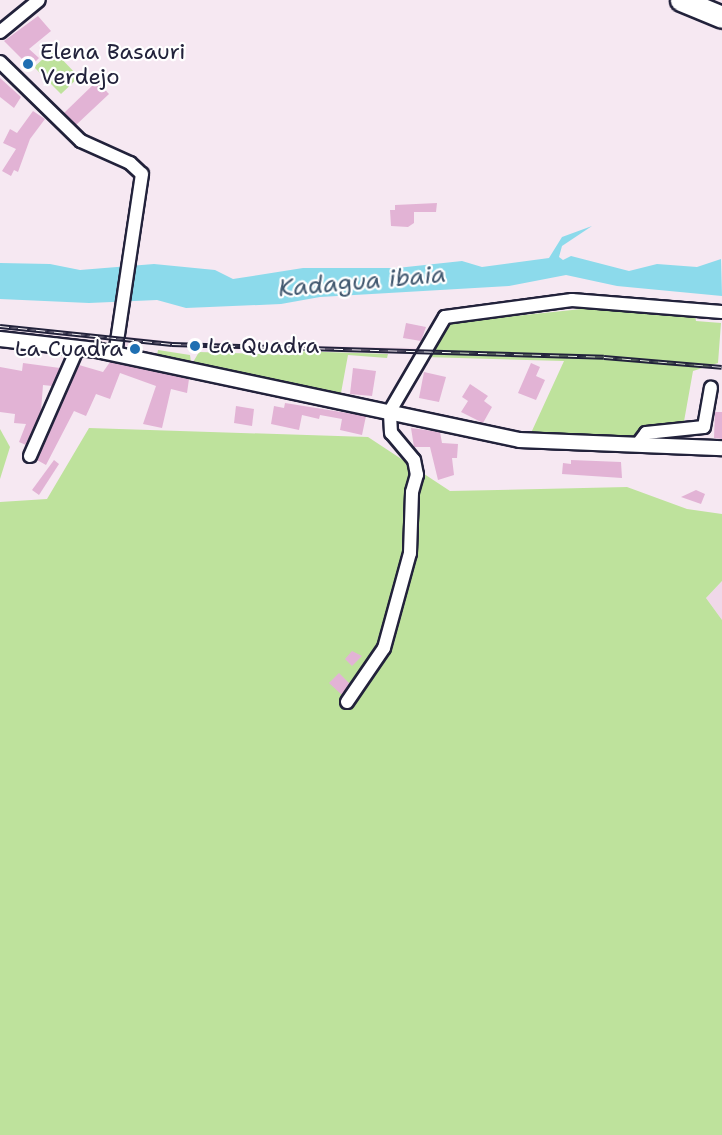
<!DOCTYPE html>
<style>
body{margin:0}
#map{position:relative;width:722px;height:1135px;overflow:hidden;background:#f6e8f2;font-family:"Shantell Sans",sans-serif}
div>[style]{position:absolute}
.built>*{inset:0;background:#f0d8e9}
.green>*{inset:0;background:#bee29c}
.water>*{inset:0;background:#8cdaeb}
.building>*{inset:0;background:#e2b3d5}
.roads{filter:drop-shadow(2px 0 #22223b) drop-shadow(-2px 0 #22223b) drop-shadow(0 2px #22223b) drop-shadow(0 -2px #22223b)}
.minor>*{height:12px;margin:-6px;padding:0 6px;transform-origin:6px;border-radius:6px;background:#fff}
.tertiary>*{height:14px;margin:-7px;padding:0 7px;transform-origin:7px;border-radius:7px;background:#fff}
.motorway>*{height:21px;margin:-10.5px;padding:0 10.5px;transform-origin:10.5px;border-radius:10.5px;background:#fff}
.rail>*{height:5px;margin-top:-2.5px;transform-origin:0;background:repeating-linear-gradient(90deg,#fff 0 9px,#22223b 0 18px);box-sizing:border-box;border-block:2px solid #22223b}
.dots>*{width:16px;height:16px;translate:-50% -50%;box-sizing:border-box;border:3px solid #fff;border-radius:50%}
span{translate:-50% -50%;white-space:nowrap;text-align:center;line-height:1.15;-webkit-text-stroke:4.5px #fff;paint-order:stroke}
.poi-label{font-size:22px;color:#22223b}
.left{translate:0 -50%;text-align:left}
.right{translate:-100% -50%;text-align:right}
.water-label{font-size:24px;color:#425970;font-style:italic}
</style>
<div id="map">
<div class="built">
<i style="clip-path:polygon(122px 336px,182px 343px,419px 348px,416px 354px,128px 343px,128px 346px,123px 345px)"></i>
<i style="clip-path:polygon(722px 581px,722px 620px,706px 598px)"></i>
</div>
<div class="green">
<i style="clip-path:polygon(53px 50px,79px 77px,61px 94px,34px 67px)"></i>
<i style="clip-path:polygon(591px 308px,695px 316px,696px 321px,721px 323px,718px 363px,693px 371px,683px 427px,645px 430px,636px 438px,531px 433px,564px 361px,425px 357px,447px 323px)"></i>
<i style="clip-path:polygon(158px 350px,190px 355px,191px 362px,157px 355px)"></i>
<i style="clip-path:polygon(294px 351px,388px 354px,387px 358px,348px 355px,341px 393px,192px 364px,199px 352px,293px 355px)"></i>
<i style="clip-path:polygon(89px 428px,368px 437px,450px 491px,627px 487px,687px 509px,722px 514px,722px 581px,706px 598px,722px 620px,722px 1135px,0 1135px,0 502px,47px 499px)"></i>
<i style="clip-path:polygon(0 429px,10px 447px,0 479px)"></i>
</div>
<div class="water">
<i style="clip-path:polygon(592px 226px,562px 246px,559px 257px,563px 260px,571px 256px,629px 271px,657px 264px,697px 267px,721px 259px,722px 296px,617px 286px,566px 275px,509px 286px,320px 297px,281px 304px,186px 308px,157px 300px,89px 303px,0 299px,0 263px,50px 264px,80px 270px,154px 264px,215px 270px,233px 279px,303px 268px,397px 268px,462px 261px,482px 267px,549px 258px,562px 237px)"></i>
</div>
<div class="building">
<i style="clip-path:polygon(38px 16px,51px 31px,29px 49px,39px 58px,30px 67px,4px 41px)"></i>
<i style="clip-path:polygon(0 78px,21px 97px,14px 108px,0 97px)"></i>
<i style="clip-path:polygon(97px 81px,109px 94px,76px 125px,64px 113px)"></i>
<i style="clip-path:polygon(33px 111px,45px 119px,30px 139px,18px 172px,14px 170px,11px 176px,2px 171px,16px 149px,3px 143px,10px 129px,17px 133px)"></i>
<i style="clip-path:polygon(437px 203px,436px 212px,414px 212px,414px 223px,408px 227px,391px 226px,390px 210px,395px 210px,395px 205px)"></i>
<i style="clip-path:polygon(406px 323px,426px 327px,421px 341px,403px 338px)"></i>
<i style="clip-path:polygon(110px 362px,189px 379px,187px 393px,171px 389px,162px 428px,143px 424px,156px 386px,120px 373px,110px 399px,96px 394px,86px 416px,74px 411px,46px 465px,37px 460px,79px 365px,103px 372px)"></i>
<i style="clip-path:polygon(23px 363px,60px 368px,52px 386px,43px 385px,41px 411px,26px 445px,19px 442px,26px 424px,14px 423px,15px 414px,0 412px,0 367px,22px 371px)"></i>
<i style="clip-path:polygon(531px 363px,540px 367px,536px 376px,545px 380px,536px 400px,518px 393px)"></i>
<i style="clip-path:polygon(353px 368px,376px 371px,372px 396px,350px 394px)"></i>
<i style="clip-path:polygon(424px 372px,446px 377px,439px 402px,419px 398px)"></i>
<i style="clip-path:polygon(470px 384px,488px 396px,484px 401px,492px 407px,483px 423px,461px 412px,468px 401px,462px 397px)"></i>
<i style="clip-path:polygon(285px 403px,366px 416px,362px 435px,340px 430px,342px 419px,320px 415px,319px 419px,302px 415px,299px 430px,271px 424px,274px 406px,284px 408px)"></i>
<i style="clip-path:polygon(236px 406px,254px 409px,252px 426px,234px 423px)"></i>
<i style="clip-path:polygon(715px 412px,722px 412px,722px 439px,714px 438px)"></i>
<i style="clip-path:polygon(411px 428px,440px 432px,442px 443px,458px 444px,457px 458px,452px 458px,454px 475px,438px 480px,430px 447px,414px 447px)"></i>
<i style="clip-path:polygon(54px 460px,59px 464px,39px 495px,32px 490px)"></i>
<i style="clip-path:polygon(571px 460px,621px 462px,622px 478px,562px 474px,563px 463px,571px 464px)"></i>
<i style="clip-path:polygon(696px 490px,705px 494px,701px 504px,681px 497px)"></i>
<i style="clip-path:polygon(352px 651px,362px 656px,352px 666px,345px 659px)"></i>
<i style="clip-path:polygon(339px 673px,350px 684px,342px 695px,329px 683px)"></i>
</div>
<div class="roads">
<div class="minor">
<i style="left:0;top:32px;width:50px;rotate:-39.4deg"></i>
<i style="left:0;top:62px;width:113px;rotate:44.3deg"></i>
<i style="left:81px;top:141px;width:54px;rotate:24.2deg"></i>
<i style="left:130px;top:163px;width:16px;rotate:43deg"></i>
<i style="left:142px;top:174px;width:182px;rotate:98.5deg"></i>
<i style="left:637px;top:445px;width:15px;rotate:-53deg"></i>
<i style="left:646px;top:433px;width:58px;rotate:-5.9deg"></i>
<i style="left:704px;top:427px;width:40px;rotate:-80deg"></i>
<i style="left:30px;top:456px;width:119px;rotate:-66.2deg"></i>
<i style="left:347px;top:702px;width:65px;rotate:-55.6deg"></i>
<i style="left:384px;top:648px;width:98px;rotate:-74.7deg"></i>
<i style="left:410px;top:553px;width:61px;rotate:-88.1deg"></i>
<i style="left:412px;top:492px;width:18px;rotate:-74deg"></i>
<i style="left:417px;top:475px;width:15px;rotate:-101deg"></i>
<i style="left:414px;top:460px;width:35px;rotate:-130deg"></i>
<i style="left:391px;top:433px;width:22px;rotate:-93deg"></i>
<i style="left:390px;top:411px;width:109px;rotate:-59.7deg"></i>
<i style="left:445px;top:317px;width:128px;rotate:-7.6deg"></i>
<i style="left:572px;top:300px;width:150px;rotate:4.6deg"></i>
</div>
<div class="tertiary">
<i style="left:0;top:339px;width:97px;rotate:6.5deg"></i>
<i style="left:96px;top:350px;width:433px;rotate:12deg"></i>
<i style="left:520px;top:440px;width:202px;rotate:2.3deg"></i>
</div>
<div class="motorway">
<i style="left:681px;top:0;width:44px;rotate:22.5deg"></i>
</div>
</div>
<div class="rail">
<i style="left:0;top:326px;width:173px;rotate:6deg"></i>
<i style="left:172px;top:344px;width:432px;rotate:1.7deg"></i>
<i style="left:604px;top:357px;width:118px;rotate:4.8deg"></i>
</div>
<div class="dots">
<i style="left:28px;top:64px;background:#1f6fb2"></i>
<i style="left:195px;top:346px;background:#1f6fb2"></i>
<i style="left:135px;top:349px;background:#1f6fb2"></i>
</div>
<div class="poi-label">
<span class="left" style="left:40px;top:64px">Elena Basauri<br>Verdejo</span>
<span class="left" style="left:208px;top:346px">La Quadra</span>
<span class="right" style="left:123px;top:349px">La Cuadra</span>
</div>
<div class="water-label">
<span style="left:362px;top:282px;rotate:-5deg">Kadagua ibaia</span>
</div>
</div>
